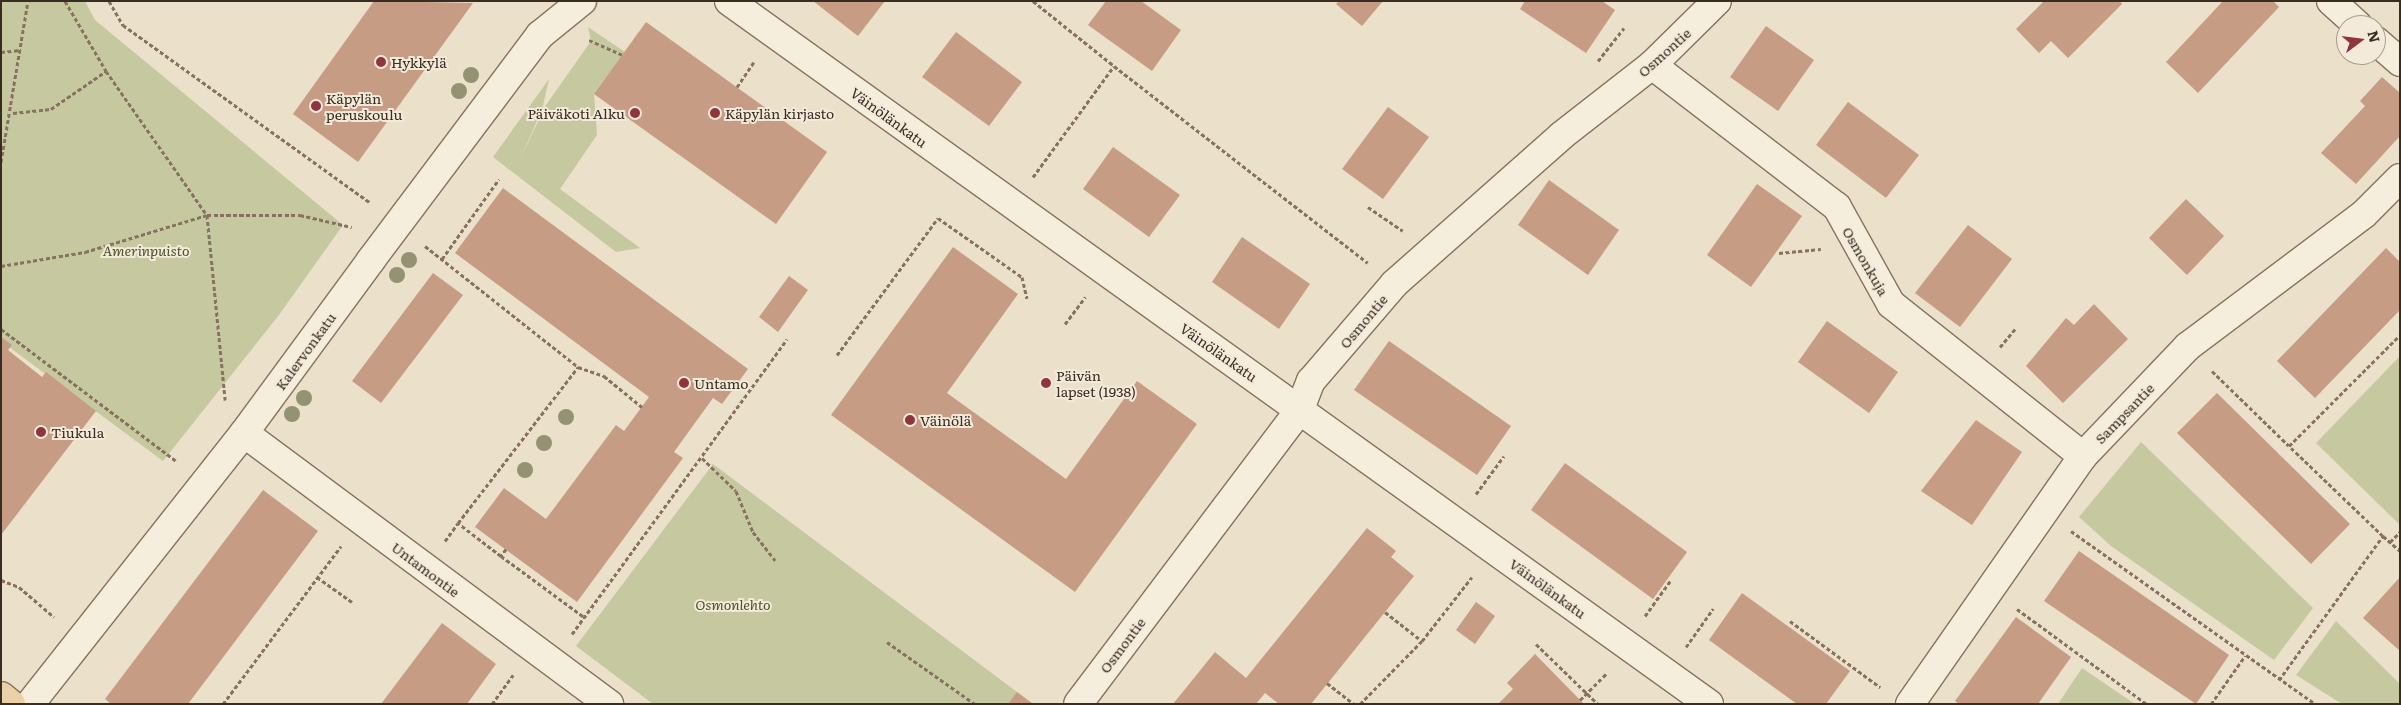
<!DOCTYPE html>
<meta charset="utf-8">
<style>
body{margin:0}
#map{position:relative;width:2401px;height:705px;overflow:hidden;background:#ebe0ca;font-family:Literata,serif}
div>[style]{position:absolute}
.green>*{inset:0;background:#c6c99f}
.building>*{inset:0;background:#c69c84}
.path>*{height:3px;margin-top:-1.5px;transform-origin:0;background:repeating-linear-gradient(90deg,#877260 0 4px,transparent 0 6.5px)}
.roads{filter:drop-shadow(1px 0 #877260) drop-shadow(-1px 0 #877260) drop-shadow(0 1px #877260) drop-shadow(0 -1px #877260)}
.pedestrian>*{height:28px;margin:-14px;padding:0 14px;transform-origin:14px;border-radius:14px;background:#f6eedd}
.minor>*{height:28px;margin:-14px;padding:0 14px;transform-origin:14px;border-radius:14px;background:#f6eedd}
.primary>*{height:28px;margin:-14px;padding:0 14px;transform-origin:14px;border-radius:14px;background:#ead1a7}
.trees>*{width:16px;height:16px;margin:-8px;border-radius:50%;background:#939273}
.dots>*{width:14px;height:14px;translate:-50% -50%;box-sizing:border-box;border:2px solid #f3ead9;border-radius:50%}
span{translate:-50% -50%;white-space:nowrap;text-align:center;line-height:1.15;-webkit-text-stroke:4px #f3ead9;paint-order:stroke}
.street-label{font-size:14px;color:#392c22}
.poi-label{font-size:14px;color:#392c22}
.left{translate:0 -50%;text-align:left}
.right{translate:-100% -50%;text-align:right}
.park-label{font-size:14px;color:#4b532b;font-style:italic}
.frame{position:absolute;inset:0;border:2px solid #392c22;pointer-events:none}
.north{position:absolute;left:2336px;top:15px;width:50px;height:50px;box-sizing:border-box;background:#f3ead9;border:1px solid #a99e90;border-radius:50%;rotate:75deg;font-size:14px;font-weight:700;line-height:20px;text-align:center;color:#392c22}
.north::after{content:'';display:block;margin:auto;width:18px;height:22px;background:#90353b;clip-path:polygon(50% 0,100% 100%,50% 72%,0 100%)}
</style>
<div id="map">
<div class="green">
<i style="clip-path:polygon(1px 1px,85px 1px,95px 20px,343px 225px,279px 315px,163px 461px,1px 341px)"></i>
<i style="clip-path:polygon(588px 27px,625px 52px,594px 94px,597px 135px,560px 189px,640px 248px,616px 252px,493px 157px,549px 79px,542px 110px,520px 159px,546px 105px,591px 41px)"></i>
<i style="clip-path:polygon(2400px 356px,2400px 525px,2316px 443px)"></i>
<i style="clip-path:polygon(2141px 442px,2313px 608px,2274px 660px,2111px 546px,2079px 517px)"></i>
<i style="clip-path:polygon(713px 464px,1033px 704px,653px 704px,576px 646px)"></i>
<i style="clip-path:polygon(2336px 621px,2400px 684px,2400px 704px,2342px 704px,2296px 675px)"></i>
<i style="clip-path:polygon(2082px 668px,2135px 704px,2058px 704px)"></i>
</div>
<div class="building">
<i style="clip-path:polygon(374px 1px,473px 3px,358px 162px,293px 114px)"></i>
<i style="clip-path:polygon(813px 1px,885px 1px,858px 36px)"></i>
<i style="clip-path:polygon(1106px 1px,1141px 1px,1181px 30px,1152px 71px,1088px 25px)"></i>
<i style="clip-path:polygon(1339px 1px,1383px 1px,1362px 26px,1336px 4px)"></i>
<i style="clip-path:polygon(1525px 1px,1602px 1px,1615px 10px,1586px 53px,1520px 9px)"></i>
<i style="clip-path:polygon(2044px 1px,2120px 1px,2122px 4px,2068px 58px,2051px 41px,2039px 53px,2016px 29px)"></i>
<i style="clip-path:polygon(2223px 1px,2273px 1px,2279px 7px,2198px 93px,2166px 62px)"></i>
<i style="clip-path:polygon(646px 22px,827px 152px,776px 224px,594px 94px)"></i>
<i style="clip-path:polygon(1766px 26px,1814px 60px,1778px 111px,1730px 77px)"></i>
<i style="clip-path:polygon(956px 32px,1022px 82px,989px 126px,922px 77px)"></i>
<i style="clip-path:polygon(2382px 77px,2400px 93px,2400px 136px,2356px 184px,2321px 153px,2365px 106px,2360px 101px)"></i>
<i style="clip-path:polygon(1848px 102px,1919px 155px,1886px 198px,1816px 145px)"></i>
<i style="clip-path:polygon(1388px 107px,1429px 137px,1383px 199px,1342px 169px)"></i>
<i style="clip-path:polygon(1113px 147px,1180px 195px,1149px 237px,1083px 189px)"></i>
<i style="clip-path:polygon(1549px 180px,1619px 230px,1588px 275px,1518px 225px)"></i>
<i style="clip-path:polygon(1757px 184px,1802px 216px,1751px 287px,1707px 255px)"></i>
<i style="clip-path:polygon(503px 188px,748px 369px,722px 404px,713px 398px,674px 452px,683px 458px,577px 602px,475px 527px,504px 488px,546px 519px,616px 425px,624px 431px,649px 397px,455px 253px)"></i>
<i style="clip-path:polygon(2186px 199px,2224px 236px,2187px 275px,2149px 238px)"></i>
<i style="clip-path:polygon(1968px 225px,2012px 259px,1960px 327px,1915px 293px)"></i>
<i style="clip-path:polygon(1242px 237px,1310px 284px,1279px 329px,1212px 282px)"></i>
<i style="clip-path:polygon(953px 247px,1018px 294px,947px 393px,1066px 479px,1137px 381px,1197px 424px,1075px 592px,831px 415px)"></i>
<i style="clip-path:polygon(2386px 248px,2400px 262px,2400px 310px,2315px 398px,2277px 361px)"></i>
<i style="clip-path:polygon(433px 273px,463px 295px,381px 403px,352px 381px)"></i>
<i style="clip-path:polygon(789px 276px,808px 290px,778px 332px,759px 317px)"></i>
<i style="clip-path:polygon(2094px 304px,2128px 339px,2063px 403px,2026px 366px,2066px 318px,2074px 325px)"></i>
<i style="clip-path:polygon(1827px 321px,1898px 372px,1869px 413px,1798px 362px)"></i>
<i style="clip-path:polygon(1px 337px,12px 345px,8px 350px,42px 377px,46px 372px,96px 411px,1px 535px)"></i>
<i style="clip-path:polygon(1389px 341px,1511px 426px,1477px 475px,1354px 390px)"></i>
<i style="clip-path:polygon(2217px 393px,2350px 524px,2311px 564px,2177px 433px)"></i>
<i style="clip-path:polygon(1976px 420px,2022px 452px,1972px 525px,1921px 491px)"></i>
<i style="clip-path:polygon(1565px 463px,1687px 552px,1653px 599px,1531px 510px)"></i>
<i style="clip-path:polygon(263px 490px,318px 531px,188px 704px,111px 704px,105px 699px)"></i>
<i style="clip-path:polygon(1367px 528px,1396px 551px,1391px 557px,1414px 576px,1311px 704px,1279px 704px,1265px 693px,1256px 704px,1173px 704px,1215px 652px,1246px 678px)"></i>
<i style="clip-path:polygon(2079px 551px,2229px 655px,2196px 704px,2044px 601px)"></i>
<i style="clip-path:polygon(2400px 577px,2400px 651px,2363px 618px)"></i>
<i style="clip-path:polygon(1742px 593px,1850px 671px,1826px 704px,1797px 704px,1709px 640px)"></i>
<i style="clip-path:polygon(1476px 602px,1495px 616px,1475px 644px,1456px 630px)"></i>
<i style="clip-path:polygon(2016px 617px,2071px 657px,2038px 704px,1959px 704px,1955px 701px)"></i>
<i style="clip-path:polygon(442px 623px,496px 664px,467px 704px,381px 704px)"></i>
<i style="clip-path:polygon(1535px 654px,1580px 700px,1584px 704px,1498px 704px,1513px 689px,1507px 683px)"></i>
<i style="clip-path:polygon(1017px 692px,1033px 704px,1008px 704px)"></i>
</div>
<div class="path">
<i style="left:65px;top:1px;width:81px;rotate:59.6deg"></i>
<i style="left:106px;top:71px;width:176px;rotate:55deg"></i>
<i style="left:207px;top:215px;width:186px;rotate:84.4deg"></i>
<i style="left:109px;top:1px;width:28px;rotate:60deg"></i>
<i style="left:123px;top:25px;width:305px;rotate:35.7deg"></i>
<i style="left:1033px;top:1px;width:104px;rotate:38.7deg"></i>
<i style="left:589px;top:40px;width:36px;rotate:24deg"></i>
<i style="left:1px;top:52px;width:20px;rotate:-6deg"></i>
<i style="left:1598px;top:61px;width:42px;rotate:-51.8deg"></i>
<i style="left:737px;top:87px;width:30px;rotate:-56deg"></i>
<i style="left:13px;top:113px;width:38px;rotate:-6deg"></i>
<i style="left:51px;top:109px;width:67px;rotate:-34.6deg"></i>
<i style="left:1px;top:162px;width:163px;rotate:-80.5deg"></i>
<i style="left:1033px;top:177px;width:137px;rotate:-53.9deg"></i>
<i style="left:1114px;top:66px;width:321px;rotate:37.8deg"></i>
<i style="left:1368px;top:207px;width:42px;rotate:34.4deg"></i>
<i style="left:425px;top:246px;width:195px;rotate:38.3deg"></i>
<i style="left:578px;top:367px;width:28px;rotate:19deg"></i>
<i style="left:604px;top:376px;width:49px;rotate:39.2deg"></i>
<i style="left:1779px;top:253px;width:42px;rotate:-5.4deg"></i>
<i style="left:442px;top:259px;width:98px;rotate:-54.5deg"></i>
<i style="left:1px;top:266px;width:85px;rotate:-9.5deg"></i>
<i style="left:85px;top:252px;width:127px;rotate:-16.9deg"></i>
<i style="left:207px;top:215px;width:93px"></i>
<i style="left:300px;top:215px;width:53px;rotate:13deg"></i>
<i style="left:1065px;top:324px;width:34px;rotate:-53deg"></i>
<i style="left:1px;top:329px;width:219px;rotate:37deg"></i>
<i style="left:2000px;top:347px;width:25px;rotate:-50deg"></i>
<i style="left:837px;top:355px;width:170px;rotate:-53.6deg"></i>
<i style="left:938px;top:218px;width:103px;rotate:35.1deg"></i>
<i style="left:1022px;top:277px;width:22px;rotate:77deg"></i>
<i style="left:2212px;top:371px;width:107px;rotate:44.2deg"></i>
<i style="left:2289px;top:446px;width:157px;rotate:-45deg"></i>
<i style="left:702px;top:458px;width:47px;rotate:44.1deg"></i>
<i style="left:736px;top:491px;width:44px;rotate:67.5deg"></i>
<i style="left:753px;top:532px;width:36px;rotate:52deg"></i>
<i style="left:1476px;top:494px;width:47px;rotate:-53.6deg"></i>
<i style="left:2071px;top:531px;width:299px;rotate:35.3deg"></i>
<i style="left:2383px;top:536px;width:23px;rotate:41deg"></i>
<i style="left:445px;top:541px;width:22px;rotate:-54deg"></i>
<i style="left:2390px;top:542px;width:14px;rotate:-45deg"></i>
<i style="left:506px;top:549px;width:9px;rotate:126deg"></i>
<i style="left:501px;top:556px;width:103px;rotate:36.3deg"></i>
<i style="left:501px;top:556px;width:54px;rotate:-142.5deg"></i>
<i style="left:458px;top:523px;width:197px;rotate:-52.4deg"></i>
<i style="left:317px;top:577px;width:43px;rotate:35.5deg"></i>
<i style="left:1px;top:580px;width:19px;rotate:21deg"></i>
<i style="left:19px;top:587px;width:46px;rotate:40.6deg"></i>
<i style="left:2017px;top:609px;width:161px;rotate:36.2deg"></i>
<i style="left:1385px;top:612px;width:47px;rotate:38.1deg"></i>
<i style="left:1645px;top:616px;width:44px;rotate:-54.2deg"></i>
<i style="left:1790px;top:621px;width:112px;rotate:36.3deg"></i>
<i style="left:572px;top:634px;width:365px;rotate:-53.9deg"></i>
<i style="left:887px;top:642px;width:108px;rotate:35.2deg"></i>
<i style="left:1536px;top:644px;width:86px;rotate:44.1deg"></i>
<i style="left:1686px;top:647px;width:47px;rotate:-54.6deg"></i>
<i style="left:2279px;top:680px;width:178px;rotate:-54.2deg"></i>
<i style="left:2383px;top:536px;width:130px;rotate:-136.2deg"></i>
<i style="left:1327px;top:683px;width:34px;rotate:38deg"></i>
<i style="left:1580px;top:700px;width:38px;rotate:-45deg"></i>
<i style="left:223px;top:704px;width:197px;rotate:-53.2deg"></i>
<i style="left:492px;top:704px;width:36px;rotate:-54deg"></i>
<i style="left:1360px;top:704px;width:88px;rotate:-45.5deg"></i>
<i style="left:1422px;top:641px;width:81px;rotate:-52deg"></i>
<i style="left:2211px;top:704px;width:59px;rotate:-54.7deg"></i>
</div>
<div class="roads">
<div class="pedestrian">
<i style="left:244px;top:433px;width:215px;rotate:-53.7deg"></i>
</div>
<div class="minor">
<i style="left:729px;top:1px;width:1206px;rotate:35.65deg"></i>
<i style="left:2331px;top:1px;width:36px;rotate:42deg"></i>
<i style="left:2376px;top:41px;width:32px;rotate:41deg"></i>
<i style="left:1652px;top:65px;width:233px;rotate:37.5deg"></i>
<i style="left:1837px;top:207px;width:111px;rotate:60.9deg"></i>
<i style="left:1891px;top:304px;width:245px;rotate:38.4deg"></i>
<i style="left:371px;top:260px;width:281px;rotate:-53.1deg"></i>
<i style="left:540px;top:35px;width:54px;rotate:-39deg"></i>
<i style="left:30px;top:704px;width:345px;rotate:-51.7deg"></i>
<i style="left:244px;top:433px;width:455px;rotate:36.6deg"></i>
<i style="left:1078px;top:704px;width:369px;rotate:-53deg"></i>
<i style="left:1300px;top:409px;width:30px;rotate:-69deg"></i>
<i style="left:1311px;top:381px;width:128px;rotate:-49.4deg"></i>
<i style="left:1394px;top:284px;width:223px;rotate:-41.5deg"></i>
<i style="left:1561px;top:136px;width:115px;rotate:-38deg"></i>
<i style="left:1652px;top:65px;width:91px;rotate:-44.6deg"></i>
<i style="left:1910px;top:704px;width:302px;rotate:-55.1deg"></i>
<i style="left:2083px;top:456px;width:151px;rotate:-46.3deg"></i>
<i style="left:2187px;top:347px;width:221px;rotate:-36.9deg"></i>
<i style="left:2364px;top:214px;width:51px;rotate:-45deg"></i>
</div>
<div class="primary">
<i style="left:1px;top:696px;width:13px;rotate:39deg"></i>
</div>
</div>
<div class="trees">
<i style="left:471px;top:75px"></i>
<i style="left:459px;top:91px"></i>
<i style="left:409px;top:260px"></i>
<i style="left:397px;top:275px"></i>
<i style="left:304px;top:398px"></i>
<i style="left:292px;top:414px"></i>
<i style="left:566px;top:417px"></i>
<i style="left:544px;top:443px"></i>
<i style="left:525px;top:470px"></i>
</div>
<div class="dots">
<i style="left:381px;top:62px;background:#90353b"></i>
<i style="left:316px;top:106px;background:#90353b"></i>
<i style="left:635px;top:113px;background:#90353b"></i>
<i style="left:715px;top:113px;background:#90353b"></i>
<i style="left:684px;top:383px;background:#90353b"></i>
<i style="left:1046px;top:383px;background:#90353b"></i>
<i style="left:910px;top:420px;background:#90353b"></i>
<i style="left:41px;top:432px;background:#90353b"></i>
</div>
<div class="street-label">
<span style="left:1664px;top:52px;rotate:-42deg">Osmontie</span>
<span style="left:889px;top:117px;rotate:36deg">Väinölänkatu</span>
<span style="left:1866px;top:261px;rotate:60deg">Osmonkuja</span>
<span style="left:1363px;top:321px;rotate:-50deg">Osmontie</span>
<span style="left:305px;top:351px;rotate:-54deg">Kalervonkatu</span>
<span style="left:1219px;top:352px;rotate:35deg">Väinölänkatu</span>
<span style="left:2124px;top:413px;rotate:-46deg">Sampsantie</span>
<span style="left:426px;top:569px;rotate:37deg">Untamontie</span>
<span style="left:1548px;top:588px;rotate:36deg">Väinölänkatu</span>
<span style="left:1122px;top:645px;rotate:-53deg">Osmontie</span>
</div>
<div class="poi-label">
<span class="left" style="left:391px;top:62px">Hykkylä</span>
<span class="left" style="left:326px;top:106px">Käpylän<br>peruskoulu</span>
<span class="right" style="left:625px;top:113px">Päiväkoti Alku</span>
<span class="left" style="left:725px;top:113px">Käpylän kirjasto</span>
<span class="left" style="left:1056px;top:383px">Päivän<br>lapset (1938)</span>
<span class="left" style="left:694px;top:383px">Untamo</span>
<span class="left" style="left:920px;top:420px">Väinölä</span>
<span class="left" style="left:51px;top:432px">Tiukula</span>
</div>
<div class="park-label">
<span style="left:146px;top:250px">Amerinpuisto</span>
<span style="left:733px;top:604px">Osmonlehto</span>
</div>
<div class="frame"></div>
<div class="north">N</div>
</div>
